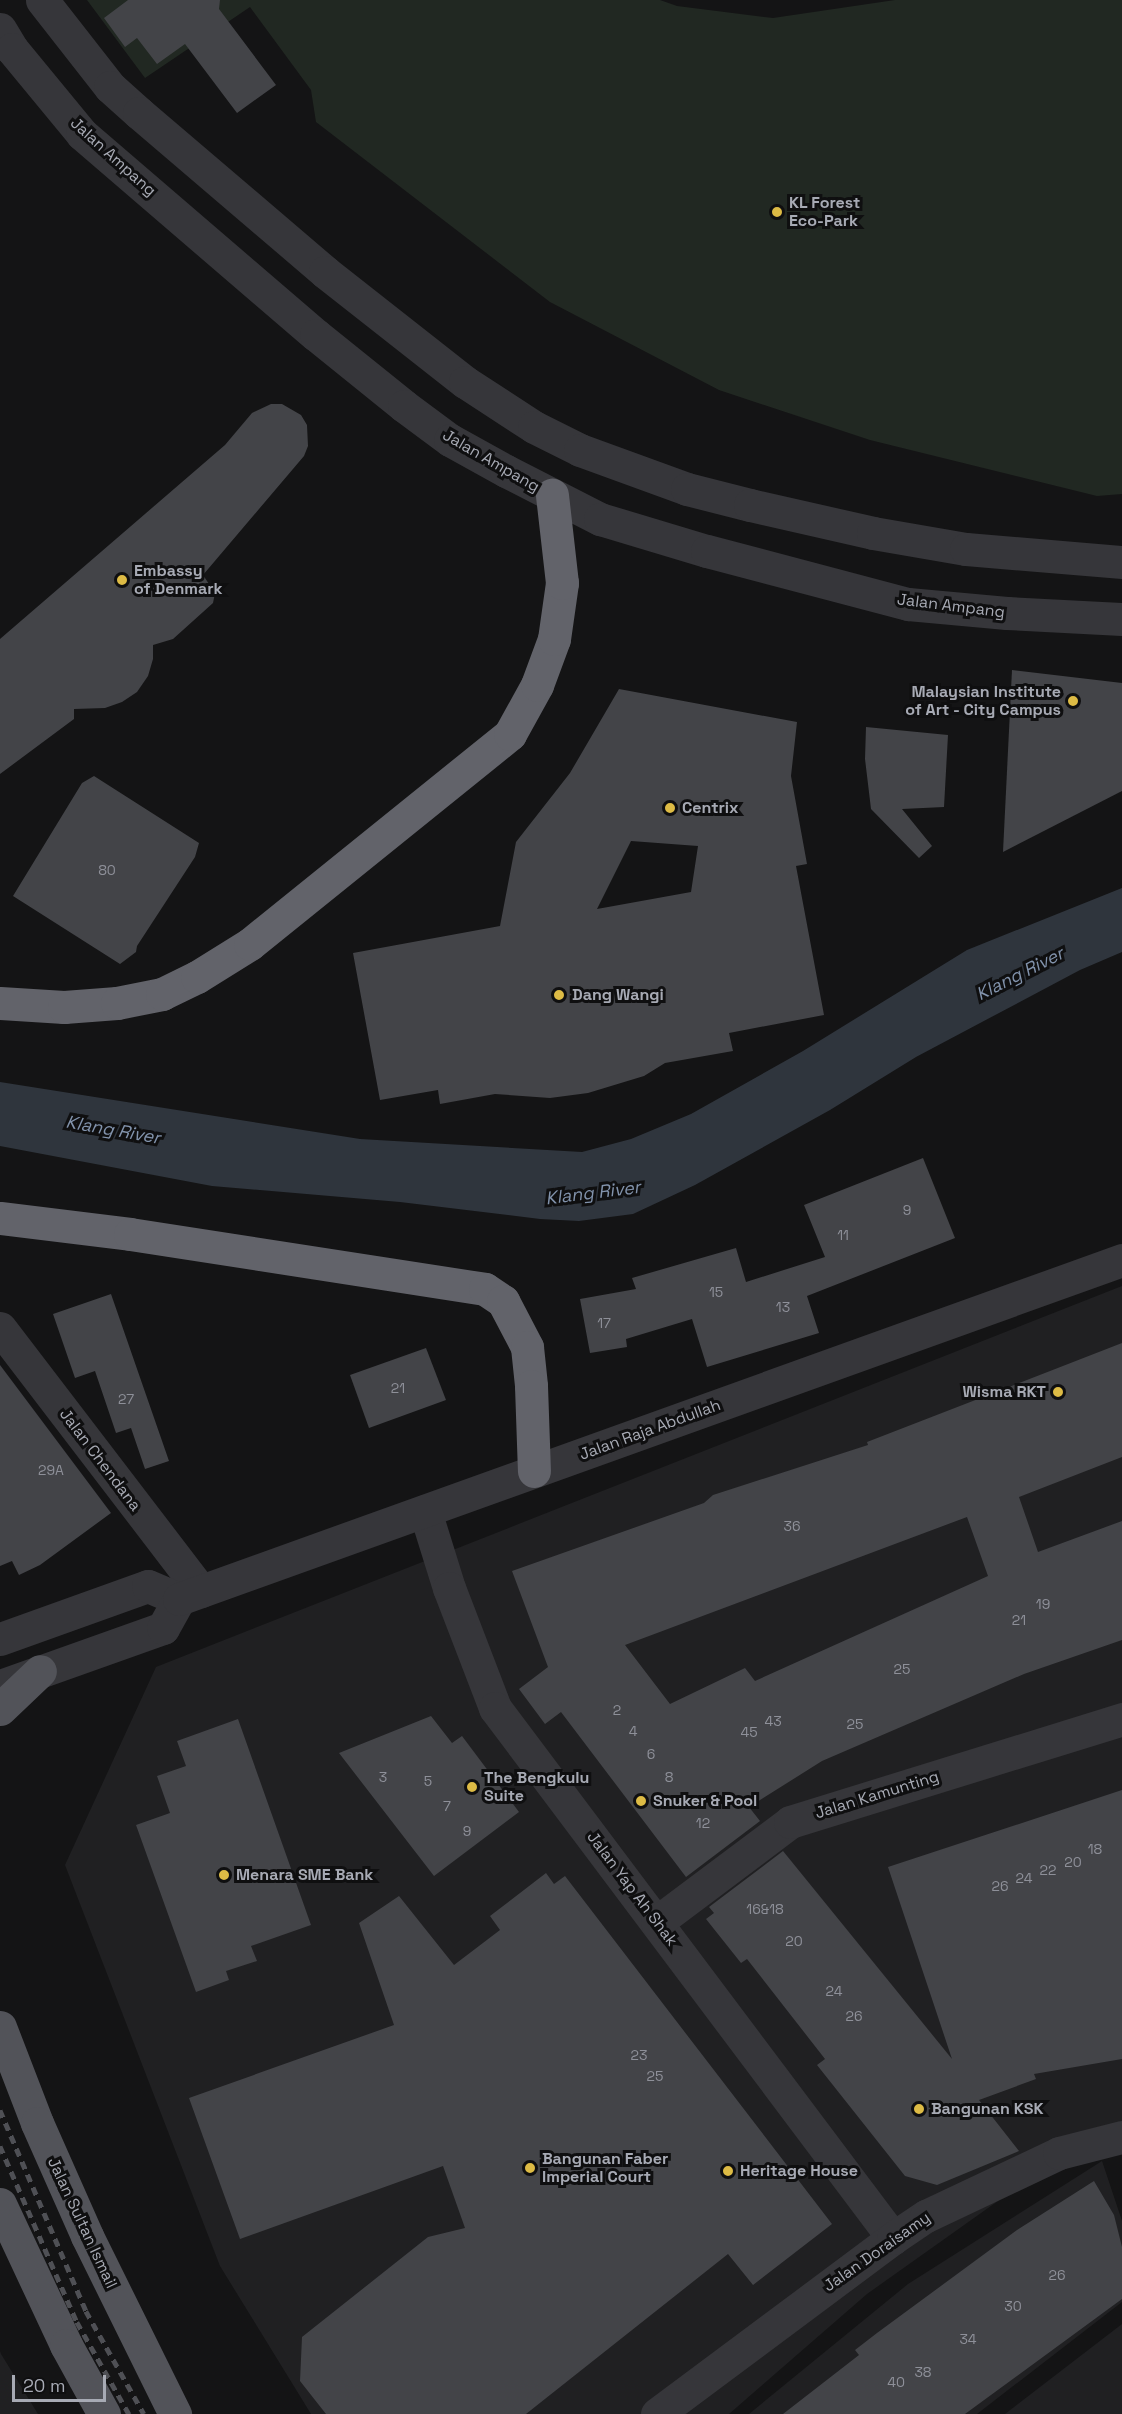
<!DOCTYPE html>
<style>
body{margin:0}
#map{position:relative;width:1122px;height:2414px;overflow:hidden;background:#141415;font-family:"Space Grotesk",sans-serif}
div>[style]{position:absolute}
.built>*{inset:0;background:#202022}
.green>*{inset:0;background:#212822}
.water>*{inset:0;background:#2f353d}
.building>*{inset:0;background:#434448}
.minor>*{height:33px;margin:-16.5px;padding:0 16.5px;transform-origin:16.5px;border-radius:16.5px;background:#36363a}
.major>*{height:33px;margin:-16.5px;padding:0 16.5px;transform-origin:16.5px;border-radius:16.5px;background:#525359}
.highway>*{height:33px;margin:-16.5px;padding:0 16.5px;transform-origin:16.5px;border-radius:16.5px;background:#62636a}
.rail>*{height:4.5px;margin-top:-2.25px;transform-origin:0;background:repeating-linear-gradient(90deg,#4f5055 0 8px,transparent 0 14px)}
.dots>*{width:16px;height:16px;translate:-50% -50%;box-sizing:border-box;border:3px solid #0f0f10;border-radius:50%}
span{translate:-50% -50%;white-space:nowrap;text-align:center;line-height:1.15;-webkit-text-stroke:6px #0f0f10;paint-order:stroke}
.number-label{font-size:14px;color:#8e9099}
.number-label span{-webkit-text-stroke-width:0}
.street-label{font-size:16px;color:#a7aab4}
.poi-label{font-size:16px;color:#a7aab4;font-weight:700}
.left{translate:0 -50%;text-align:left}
.right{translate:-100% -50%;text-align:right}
.water-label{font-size:18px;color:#8293ac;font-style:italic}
.scale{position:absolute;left:12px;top:2375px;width:94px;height:27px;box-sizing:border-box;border:3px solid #a7aab4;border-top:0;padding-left:8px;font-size:18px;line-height:21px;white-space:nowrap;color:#a7aab4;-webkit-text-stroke:4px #0f0f10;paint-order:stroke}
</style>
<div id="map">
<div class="built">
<i style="clip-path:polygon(1122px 1286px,1122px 2128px,1088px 2137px,867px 2294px,729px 2414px,311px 2414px,220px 2266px,65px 1865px,156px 1667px)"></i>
<i style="clip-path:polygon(1102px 2161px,1122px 2221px,1122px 2302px,977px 2414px,749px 2414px,908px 2284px)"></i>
<i style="clip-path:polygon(1122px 2324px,1122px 2414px,1005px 2414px)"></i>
<i style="clip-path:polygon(0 2351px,1px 2354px,38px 2414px,0 2414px)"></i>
</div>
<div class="green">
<i style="clip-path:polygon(87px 0,660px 0,677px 6px,773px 18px,895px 0,1122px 0,1122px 494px,1097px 496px,870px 440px,719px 390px,550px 302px,316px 122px,311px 90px,250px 7px,145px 78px)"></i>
</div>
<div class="water">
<i style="clip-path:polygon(1122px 888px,1122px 952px,1080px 970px,916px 1057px,830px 1110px,695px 1185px,633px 1214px,579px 1221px,540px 1219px,400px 1202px,212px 1186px,0 1146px,0 1082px,360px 1139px,582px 1152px,631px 1139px,691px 1114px,803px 1051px,967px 950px)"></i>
</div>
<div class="building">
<i style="clip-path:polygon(128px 0,220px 0,219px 9px,276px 85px,237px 113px,185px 44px,157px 64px,137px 38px,125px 47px,104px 18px)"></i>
<i style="clip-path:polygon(271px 404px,282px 404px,301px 415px,307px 425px,308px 446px,304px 456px,203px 575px,215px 593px,213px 603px,173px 639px,153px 645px,153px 659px,148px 676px,137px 692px,122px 702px,105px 708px,74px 709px,74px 719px,0 774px,0 639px,225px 445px,252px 413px)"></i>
<i style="clip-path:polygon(1012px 670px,1122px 683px,1122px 791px,1003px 852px)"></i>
<i style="clip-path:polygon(evenodd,619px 689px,797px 722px,791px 776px,807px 864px,796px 866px,824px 1015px,729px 1033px,733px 1051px,665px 1063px,644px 1076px,588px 1093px,550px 1098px,495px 1094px,440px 1104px,438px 1090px,380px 1100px,353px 953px,500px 926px,516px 842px,570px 773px,619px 689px,631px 841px,698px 846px,691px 892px,597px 909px,631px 841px)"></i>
<i style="clip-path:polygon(866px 727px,948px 735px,944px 807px,902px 809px,932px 846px,919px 858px,871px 809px,865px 759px)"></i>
<i style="clip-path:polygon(94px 776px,199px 843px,195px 857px,137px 946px,136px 952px,120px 964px,13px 896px,82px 783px)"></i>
<i style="clip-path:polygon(923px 1158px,955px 1238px,807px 1296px,819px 1333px,707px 1367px,692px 1319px,626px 1339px,627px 1347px,590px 1353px,580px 1299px,636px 1289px,632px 1278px,736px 1248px,746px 1282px,825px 1257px,804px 1205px)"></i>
<i style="clip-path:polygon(111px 1294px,169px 1461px,145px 1469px,131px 1428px,116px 1433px,95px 1371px,75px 1378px,53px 1314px)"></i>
<i style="clip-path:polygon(evenodd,1122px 1343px,1122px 1457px,1019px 1497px,1038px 1552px,1122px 1521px,1122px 1640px,1024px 1674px,822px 1761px,749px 1807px,760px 1821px,686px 1877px,561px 1712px,545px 1724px,519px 1689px,548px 1667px,512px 1571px,704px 1503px,713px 1495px,868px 1445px,867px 1442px,1122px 1343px,967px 1517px,988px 1576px,755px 1681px,745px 1668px,670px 1704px,625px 1645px,967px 1517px)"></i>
<i style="clip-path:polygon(426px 1348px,446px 1400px,369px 1428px,350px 1375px)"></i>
<i style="clip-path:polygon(0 1365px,111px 1513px,40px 1565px,19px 1575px,12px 1561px,0 1566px)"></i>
<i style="clip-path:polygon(431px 1716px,452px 1743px,462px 1736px,519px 1812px,434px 1876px,339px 1753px)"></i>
<i style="clip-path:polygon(238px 1719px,311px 1925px,251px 1946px,257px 1961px,226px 1971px,229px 1980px,196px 1992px,136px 1825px,170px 1813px,157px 1776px,186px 1766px,177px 1741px)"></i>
<i style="clip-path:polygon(1122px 1790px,1122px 2059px,1034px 2074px,1036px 2079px,979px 2100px,1019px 2151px,937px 2185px,905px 2176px,817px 2065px,825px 2059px,747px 1959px,741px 1963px,706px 1919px,714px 1913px,709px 1907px,783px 1851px,952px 2059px,888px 1867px)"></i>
<i style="clip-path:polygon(546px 1873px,554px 1884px,565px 1876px,832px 2224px,753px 2285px,728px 2254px,526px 2414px,326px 2414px,300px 2381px,302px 2337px,428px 2237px,465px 2228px,443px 2166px,240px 2239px,189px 2098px,394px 2025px,359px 1923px,399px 1896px,454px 1965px,500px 1930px,490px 1916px)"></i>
<i style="clip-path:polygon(1094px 2181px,1114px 2215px,1122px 2247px,1122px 2299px,965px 2414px,783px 2414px,859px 2355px,855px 2350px,877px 2333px,1017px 2230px)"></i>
</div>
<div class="minor">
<i style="left:42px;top:0;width:110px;rotate:52deg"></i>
<i style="left:110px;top:87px;width:39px;rotate:42deg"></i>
<i style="left:139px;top:113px;width:245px;rotate:40.5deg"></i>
<i style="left:325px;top:272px;width:178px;rotate:38.2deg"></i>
<i style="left:465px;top:382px;width:82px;rotate:33.1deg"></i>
<i style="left:534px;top:427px;width:51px;rotate:26.6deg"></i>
<i style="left:580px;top:450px;width:114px;rotate:20deg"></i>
<i style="left:687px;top:489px;width:65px;rotate:14.3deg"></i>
<i style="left:750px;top:505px;width:126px;rotate:12.8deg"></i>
<i style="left:873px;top:533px;width:94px;rotate:9.8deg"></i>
<i style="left:966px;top:549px;width:157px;rotate:4.8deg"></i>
<i style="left:0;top:29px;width:23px;rotate:59deg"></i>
<i style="left:12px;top:49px;width:110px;rotate:50.5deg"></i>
<i style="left:82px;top:134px;width:308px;rotate:40.7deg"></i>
<i style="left:316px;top:335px;width:113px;rotate:38.9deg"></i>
<i style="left:404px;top:406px;width:57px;rotate:36.5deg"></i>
<i style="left:450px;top:440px;width:64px;rotate:29deg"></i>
<i style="left:506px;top:471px;width:106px;rotate:27.1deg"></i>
<i style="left:600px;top:519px;width:112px;rotate:16.7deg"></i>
<i style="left:707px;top:551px;width:208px;rotate:14.8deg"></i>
<i style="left:908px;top:604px;width:99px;rotate:5.2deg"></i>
<i style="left:1007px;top:613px;width:115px;rotate:3deg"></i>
<i style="left:0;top:1328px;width:331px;rotate:52.6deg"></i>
<i style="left:425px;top:1511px;width:81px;rotate:72.7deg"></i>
<i style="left:449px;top:1588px;width:129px;rotate:69deg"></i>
<i style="left:495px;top:1708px;width:663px;rotate:53.1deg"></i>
<i style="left:0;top:1639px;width:157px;rotate:-19.7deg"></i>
<i style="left:148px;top:1586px;width:34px;rotate:23deg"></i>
<i style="left:0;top:1686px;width:173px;rotate:-19.6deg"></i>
<i style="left:163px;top:1628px;width:33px;rotate:-61deg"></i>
<i style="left:179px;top:1599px;width:1002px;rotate:-19.77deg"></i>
<i style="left:657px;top:1922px;width:166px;rotate:-36.9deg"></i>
<i style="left:790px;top:1822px;width:348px;rotate:-17.2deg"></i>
<i style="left:657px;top:2414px;width:294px;rotate:-36.7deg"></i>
<i style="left:893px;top:2238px;width:40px;rotate:-34deg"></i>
<i style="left:926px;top:2216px;width:147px;rotate:-25.3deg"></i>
<i style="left:1059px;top:2153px;width:65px;rotate:-14.3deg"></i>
</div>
<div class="major">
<i style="left:0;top:1709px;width:55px;rotate:-43.5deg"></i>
<i style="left:0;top:2027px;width:103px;rotate:68.9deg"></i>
<i style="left:37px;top:2123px;width:124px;rotate:66.1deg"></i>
<i style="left:87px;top:2236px;width:199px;rotate:63.7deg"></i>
<i style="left:0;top:2204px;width:156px;rotate:64.9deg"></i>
<i style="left:66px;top:2345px;width:79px;rotate:61.2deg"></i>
</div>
<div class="highway">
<i style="left:0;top:1003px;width:64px;rotate:3.6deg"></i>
<i style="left:64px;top:1007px;width:53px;rotate:-4.3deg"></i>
<i style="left:117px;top:1003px;width:46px;rotate:-11.3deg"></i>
<i style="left:162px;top:994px;width:39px;rotate:-26deg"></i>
<i style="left:197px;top:977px;width:62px;rotate:-31.9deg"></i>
<i style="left:250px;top:944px;width:334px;rotate:-38.9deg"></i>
<i style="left:510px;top:734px;width:56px;rotate:-61.1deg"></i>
<i style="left:537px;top:685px;width:49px;rotate:-69.7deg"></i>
<i style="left:554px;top:639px;width:57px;rotate:-81.9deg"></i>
<i style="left:562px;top:583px;width:89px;rotate:-96.5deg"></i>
<i style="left:0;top:1218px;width:131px;rotate:7deg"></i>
<i style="left:130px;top:1234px;width:359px;rotate:8.8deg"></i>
<i style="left:485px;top:1289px;width:22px;rotate:34deg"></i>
<i style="left:503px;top:1301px;width:52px;rotate:62.4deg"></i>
<i style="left:527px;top:1347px;width:39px;rotate:84deg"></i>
<i style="left:531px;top:1386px;width:85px;rotate:88deg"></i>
</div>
<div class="rail">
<i style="left:0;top:2110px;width:219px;rotate:66.8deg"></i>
<i style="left:86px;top:2311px;width:118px;rotate:60.6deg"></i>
<i style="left:0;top:2146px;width:192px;rotate:66.4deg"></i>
<i style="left:77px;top:2322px;width:106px;rotate:60.5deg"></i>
</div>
<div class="dots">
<i style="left:777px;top:212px;background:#ddbb45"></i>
<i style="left:122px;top:580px;background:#ddbb45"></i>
<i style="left:1073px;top:701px;background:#ddbb45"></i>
<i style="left:670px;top:808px;background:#ddbb45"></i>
<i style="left:559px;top:995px;background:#ddbb45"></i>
<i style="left:1058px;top:1392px;background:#ddbb45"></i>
<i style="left:472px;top:1787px;background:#ddbb45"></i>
<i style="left:641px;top:1801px;background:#ddbb45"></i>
<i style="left:224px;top:1875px;background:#ddbb45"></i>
<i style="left:919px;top:2109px;background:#ddbb45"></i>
<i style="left:530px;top:2168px;background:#ddbb45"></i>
<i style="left:728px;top:2171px;background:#ddbb45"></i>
</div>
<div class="number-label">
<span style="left:107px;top:870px">80</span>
<span style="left:907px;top:1210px">9</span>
<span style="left:843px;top:1235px">11</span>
<span style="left:716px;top:1292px">15</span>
<span style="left:783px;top:1307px">13</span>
<span style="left:604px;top:1323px">17</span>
<span style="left:398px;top:1388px">21</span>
<span style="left:126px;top:1399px">27</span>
<span style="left:51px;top:1470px">29A</span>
<span style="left:792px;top:1526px">36</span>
<span style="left:1043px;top:1604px">19</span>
<span style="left:1019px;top:1620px">21</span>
<span style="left:902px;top:1669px">25</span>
<span style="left:617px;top:1710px">2</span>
<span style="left:773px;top:1721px">43</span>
<span style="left:855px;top:1724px">25</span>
<span style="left:633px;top:1731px">4</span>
<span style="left:749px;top:1732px">45</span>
<span style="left:651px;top:1754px">6</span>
<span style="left:383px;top:1777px">3</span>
<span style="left:669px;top:1777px">8</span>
<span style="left:428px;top:1781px">5</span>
<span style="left:447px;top:1806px">7</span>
<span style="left:703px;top:1823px">12</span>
<span style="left:467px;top:1831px">9</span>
<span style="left:1095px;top:1849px">18</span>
<span style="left:1073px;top:1862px">20</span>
<span style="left:1048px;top:1870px">22</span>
<span style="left:1024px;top:1878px">24</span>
<span style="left:1000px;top:1886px">26</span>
<span style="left:765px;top:1909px">16&amp;18</span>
<span style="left:794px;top:1941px">20</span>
<span style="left:834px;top:1991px">24</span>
<span style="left:854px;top:2016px">26</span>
<span style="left:639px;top:2055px">23</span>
<span style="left:655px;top:2076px">25</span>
<span style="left:1057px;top:2275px">26</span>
<span style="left:1013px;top:2306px">30</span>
<span style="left:968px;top:2339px">34</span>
<span style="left:923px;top:2372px">38</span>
<span style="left:896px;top:2382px">40</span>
</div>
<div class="street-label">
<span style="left:113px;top:157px;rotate:42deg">Jalan Ampang</span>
<span style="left:491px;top:461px;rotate:30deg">Jalan Ampang</span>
<span style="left:951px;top:606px;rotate:7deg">Jalan Ampang</span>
<span style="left:650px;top:1430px;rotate:-20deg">Jalan Raja Abdullah</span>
<span style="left:100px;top:1460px;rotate:53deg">Jalan Chendana</span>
<span style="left:877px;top:1795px;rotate:-17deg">Jalan Kamunting</span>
<span style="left:632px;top:1889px;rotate:53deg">Jalan Yap Ah Shak</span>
<span style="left:82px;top:2223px;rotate:65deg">Jalan Sultan Ismail</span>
<span style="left:877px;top:2252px;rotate:-35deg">Jalan Doraisamy</span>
</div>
<div class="poi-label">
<span class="left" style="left:789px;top:212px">KL Forest<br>Eco-Park</span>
<span class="left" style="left:134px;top:580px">Embassy<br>of Denmark</span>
<span class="right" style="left:1061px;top:701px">Malaysian Institute<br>of Art - City Campus</span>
<span class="left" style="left:682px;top:808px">Centrix</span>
<span class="left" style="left:572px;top:995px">Dang Wangi</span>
<span class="right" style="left:1046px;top:1392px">Wisma RKT</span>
<span class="left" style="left:484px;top:1787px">The Bengkulu<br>Suite</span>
<span class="left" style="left:653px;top:1801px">Snuker &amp; Pool</span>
<span class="left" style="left:236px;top:1875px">Menara SME Bank</span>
<span class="left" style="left:931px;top:2109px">Bangunan KSK</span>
<span class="left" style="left:542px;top:2168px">Bangunan Faber<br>Imperial Court</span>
<span class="left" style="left:740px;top:2171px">Heritage House</span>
</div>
<div class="water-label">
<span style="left:1020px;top:974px;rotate:-27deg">Klang River</span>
<span style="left:113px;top:1130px;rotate:10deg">Klang River</span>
<span style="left:593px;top:1193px;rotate:-7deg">Klang River</span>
</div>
<div class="scale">20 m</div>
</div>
